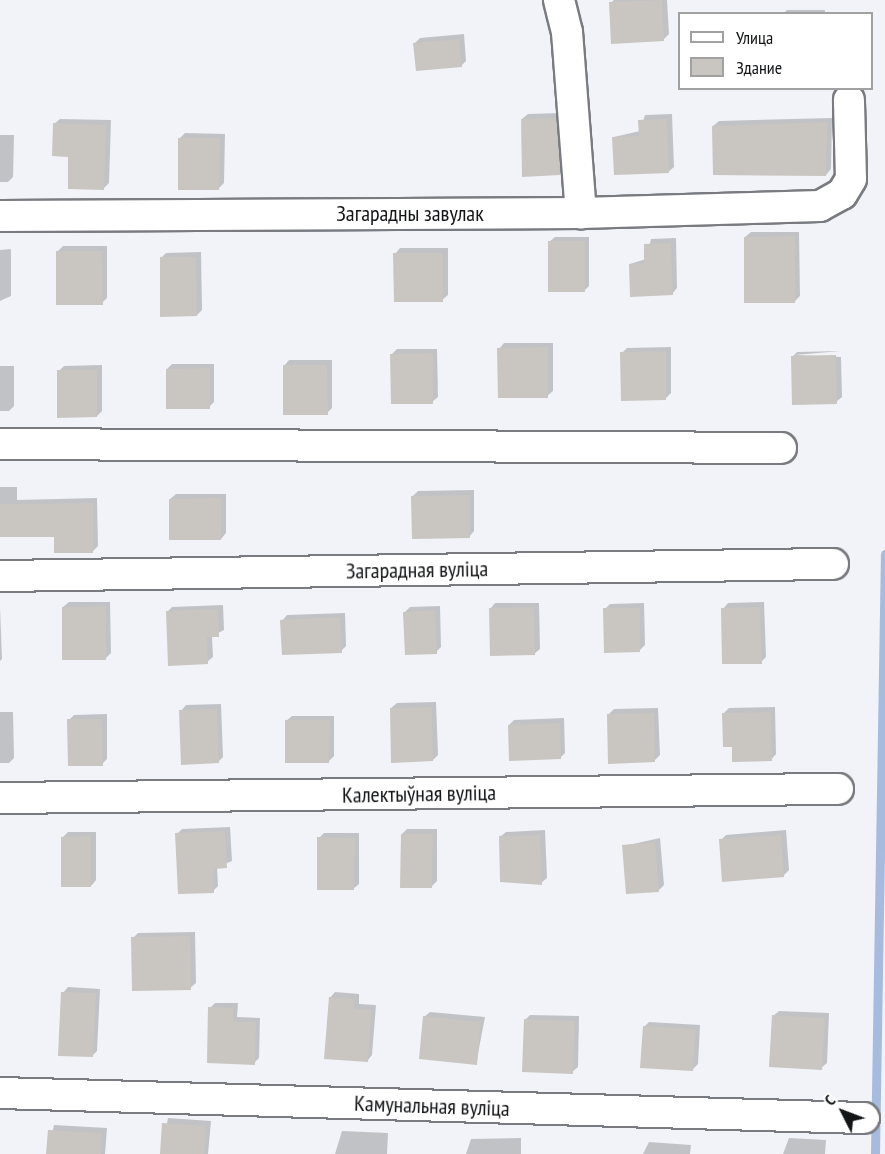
<!DOCTYPE html>
<meta charset="utf-8">
<style>
body{margin:0}
#map{position:relative;width:885px;height:1154px;overflow:hidden;background:#f1f3f8;font-family:"PT Sans Narrow",sans-serif}
div>[style]{position:absolute}
.shadow>*{inset:0;background:#0003}
.stream>*{height:9px;margin:-4.5px;padding:0 4.5px;transform-origin:4.5px;border-radius:4.5px;background:#a7bbdf}
.building>*{inset:0;background:#c9c5c0}
.roads{filter:drop-shadow(2px 0 #797b80) drop-shadow(-2px 0 #797b80) drop-shadow(0 2px #797b80) drop-shadow(0 -2px #797b80)}
.minor>*{height:30px;margin:-15px;padding:0 15px;transform-origin:15px;border-radius:15px;background:#fff}
span{translate:-50% -50%;white-space:nowrap;text-align:center;line-height:1.15;-webkit-text-stroke:4.5px #fff;paint-order:stroke}
.street-label{font-size:22px;color:#131416}
.legend{position:absolute;left:678px;top:12px;width:195px;height:78px;box-sizing:border-box;background:#fff;border:2px solid #a1a1a2;margin:0;padding:8px 10px;list-style:none;font-size:18px;color:#131416}
.legend li{display:flex;align-items:center;gap:12px;height:30px}
.legend b{width:30px;border:2px solid #a1a1a2}
.north{position:absolute;left:813px;top:1082px;width:60px;height:60px;-webkit-text-stroke:4px #fff;paint-order:stroke;rotate:312deg;font-size:16px;font-weight:700;line-height:24px;text-align:center;color:#131416}
.north::after{content:'';display:block;margin:auto;width:21px;height:27px;background:#131416;clip-path:polygon(50% 0,100% 100%,50% 72%,0 100%)}
</style>
<div id="map">
<div class="shadow">
<i style="clip-path:polygon(614px 0,667px 0,669px 34px,663px 40px,611px 3px)"></i>
<i style="clip-path:polygon(787px 10px,825px 10px,825px 14px,783px 14px)"></i>
<i style="clip-path:polygon(464px 34px,466px 61px,461px 66px,415px 43px,420px 38px)"></i>
<i style="clip-path:polygon(561px 113px,565px 169px,559px 174px,522px 119px,528px 114px)"></i>
<i style="clip-path:polygon(672px 114px,674px 167px,668px 172px,614px 137px,640px 131px,645px 115px)"></i>
<i style="clip-path:polygon(832px 118px,831px 169px,826px 175px,713px 126px,719px 121px)"></i>
<i style="clip-path:polygon(60px 119px,111px 120px,109px 183px,104px 188px,70px 155px,54px 124px)"></i>
<i style="clip-path:polygon(185px 133px,225px 134px,224px 183px,219px 188px,180px 138px)"></i>
<i style="clip-path:polygon(0 135px,14px 135px,13px 177px,8px 182px,0 182px)"></i>
<i style="clip-path:polygon(751px 232px,799px 232px,800px 296px,794px 302px,745px 237px)"></i>
<i style="clip-path:polygon(555px 237px,589px 237px,589px 286px,584px 291px,549px 242px)"></i>
<i style="clip-path:polygon(676px 238px,677px 288px,672px 294px,630px 264px,646px 259px,651px 239px)"></i>
<i style="clip-path:polygon(63px 246px,107px 246px,107px 298px,102px 303px,57px 252px)"></i>
<i style="clip-path:polygon(400px 248px,448px 248px,448px 295px,442px 300px,395px 254px)"></i>
<i style="clip-path:polygon(11px 249px,11px 296px,0 301px,0 250px)"></i>
<i style="clip-path:polygon(201px 252px,202px 310px,197px 315px,161px 258px,166px 253px)"></i>
<i style="clip-path:polygon(504px 343px,553px 343px,553px 391px,547px 396px,499px 349px)"></i>
<i style="clip-path:polygon(671px 347px,671px 393px,666px 398px,622px 353px,627px 348px)"></i>
<i style="clip-path:polygon(397px 349px,437px 349px,438px 397px,432px 402px,392px 354px)"></i>
<i style="clip-path:polygon(841px 351px,795px 355px,841px 357px,842px 397px,836px 402px,792px 357px,797px 352px)"></i>
<i style="clip-path:polygon(289px 360px,332px 360px,332px 408px,327px 413px,284px 366px)"></i>
<i style="clip-path:polygon(172px 364px,214px 364px,214px 402px,209px 407px,167px 369px)"></i>
<i style="clip-path:polygon(102px 365px,102px 411px,97px 416px,59px 371px,64px 366px)"></i>
<i style="clip-path:polygon(0 366px,14px 366px,14px 406px,9px 411px,0 411px)"></i>
<i style="clip-path:polygon(0 487px,17px 487px,17px 500px,97px 498px,98px 546px,93px 551px,55px 535px,0 536px)"></i>
<i style="clip-path:polygon(474px 490px,474px 531px,469px 537px,413px 496px,418px 491px)"></i>
<i style="clip-path:polygon(176px 494px,226px 494px,226px 533px,221px 539px,170px 499px)"></i>
<i style="clip-path:polygon(69px 602px,110px 602px,111px 653px,105px 659px,63px 607px)"></i>
<i style="clip-path:polygon(764px 602px,766px 657px,761px 662px,723px 609px,728px 603px)"></i>
<i style="clip-path:polygon(495px 603px,539px 603px,540px 649px,534px 654px,490px 609px)"></i>
<i style="clip-path:polygon(644px 603px,645px 645px,640px 650px,605px 609px,610px 604px)"></i>
<i style="clip-path:polygon(223px 605px,224px 630px,212px 636px,213px 657px,207px 662px,167px 612px,172px 607px)"></i>
<i style="clip-path:polygon(440px 606px,441px 647px,436px 652px,405px 612px,410px 607px)"></i>
<i style="clip-path:polygon(0 607px,2px 659px,0 661px)"></i>
<i style="clip-path:polygon(345px 613px,346px 646px,341px 651px,282px 621px,287px 615px)"></i>
<i style="clip-path:polygon(436px 702px,438px 755px,433px 760px,391px 708px,397px 703px)"></i>
<i style="clip-path:polygon(221px 704px,223px 757px,218px 762px,181px 711px,186px 705px)"></i>
<i style="clip-path:polygon(775px 707px,776px 754px,771px 760px,733px 746px,724px 713px,729px 708px)"></i>
<i style="clip-path:polygon(658px 708px,660px 755px,655px 760px,608px 715px,614px 709px)"></i>
<i style="clip-path:polygon(0 712px,13px 712px,14px 758px,9px 763px,0 763px)"></i>
<i style="clip-path:polygon(107px 714px,107px 759px,102px 764px,69px 720px,74px 715px)"></i>
<i style="clip-path:polygon(292px 716px,334px 716px,334px 756px,329px 761px,286px 721px)"></i>
<i style="clip-path:polygon(564px 718px,565px 753px,560px 758px,509px 725px,514px 720px)"></i>
<i style="clip-path:polygon(230px 827px,232px 861px,217px 867px,218px 886px,213px 891px,177px 834px,182px 829px)"></i>
<i style="clip-path:polygon(407px 829px,437px 829px,437px 881px,431px 887px,402px 834px)"></i>
<i style="clip-path:polygon(545px 830px,547px 878px,541px 883px,500px 837px,506px 832px)"></i>
<i style="clip-path:polygon(786px 830px,789px 870px,783px 876px,721px 840px,726px 835px)"></i>
<i style="clip-path:polygon(68px 832px,96px 832px,96px 880px,91px 886px,63px 837px)"></i>
<i style="clip-path:polygon(324px 833px,359px 833px,359px 884px,353px 889px,319px 838px)"></i>
<i style="clip-path:polygon(660px 838px,664px 885px,658px 891px,624px 846px)"></i>
<i style="clip-path:polygon(195px 932px,196px 983px,190px 988px,133px 938px,138px 933px)"></i>
<i style="clip-path:polygon(68px 987px,100px 989px,97px 1051px,92px 1056px,63px 993px)"></i>
<i style="clip-path:polygon(335px 992px,359px 994px,359px 1004px,376px 1005px,372px 1055px,367px 1061px,330px 998px)"></i>
<i style="clip-path:polygon(215px 1003px,238px 1003px,237px 1017px,260px 1018px,259px 1058px,254px 1063px,210px 1008px)"></i>
<i style="clip-path:polygon(779px 1011px,829px 1013px,827px 1063px,821px 1068px,773px 1016px)"></i>
<i style="clip-path:polygon(430px 1012px,485px 1017px,476px 1064px,424px 1017px)"></i>
<i style="clip-path:polygon(530px 1015px,579px 1016px,578px 1067px,572px 1072px,525px 1020px)"></i>
<i style="clip-path:polygon(649px 1022px,700px 1025px,698px 1064px,693px 1069px,644px 1027px)"></i>
<i style="clip-path:polygon(168px 1118px,211px 1121px,208px 1154px,161px 1154px)"></i>
<i style="clip-path:polygon(54px 1125px,107px 1128px,105px 1154px,48px 1154px)"></i>
<i style="clip-path:polygon(342px 1131px,388px 1133px,387px 1154px,335px 1154px)"></i>
<i style="clip-path:polygon(521px 1138px,521px 1154px,466px 1154px,471px 1139px)"></i>
<i style="clip-path:polygon(789px 1138px,826px 1140px,825px 1154px,783px 1154px)"></i>
<i style="clip-path:polygon(649px 1142px,691px 1145px,690px 1154px,643px 1154px)"></i>
</div>
<div class="stream">
<i style="left:875px;top:1154px;width:600px;rotate:-89.05deg"></i>
</div>
<div class="building">
<i style="clip-path:polygon(662px 0,664px 41px,611px 44px,609px 2px)"></i>
<i style="clip-path:polygon(459px 39px,462px 67px,416px 71px,413px 43px)"></i>
<i style="clip-path:polygon(556px 118px,560px 175px,522px 177px,521px 119px)"></i>
<i style="clip-path:polygon(667px 119px,669px 173px,614px 175px,612px 137px,639px 136px,638px 120px)"></i>
<i style="clip-path:polygon(827px 122px,826px 176px,713px 175px,712px 126px)"></i>
<i style="clip-path:polygon(53px 123px,106px 125px,104px 190px,68px 189px,68px 157px,52px 156px)"></i>
<i style="clip-path:polygon(178px 138px,220px 138px,219px 190px,178px 190px)"></i>
<i style="clip-path:polygon(795px 236px,795px 303px,744px 303px,744px 237px)"></i>
<i style="clip-path:polygon(548px 241px,585px 241px,585px 292px,548px 292px)"></i>
<i style="clip-path:polygon(671px 243px,673px 295px,630px 297px,629px 264px,644px 263px,644px 244px)"></i>
<i style="clip-path:polygon(56px 251px,102px 251px,103px 305px,56px 305px)"></i>
<i style="clip-path:polygon(393px 253px,443px 253px,443px 302px,394px 302px)"></i>
<i style="clip-path:polygon(160px 257px,196px 257px,197px 316px,160px 317px)"></i>
<i style="clip-path:polygon(548px 347px,548px 398px,498px 398px,497px 348px)"></i>
<i style="clip-path:polygon(666px 351px,666px 400px,621px 401px,620px 352px)"></i>
<i style="clip-path:polygon(433px 353px,433px 404px,391px 404px,390px 354px)"></i>
<i style="clip-path:polygon(836px 355px,837px 404px,792px 405px,791px 356px)"></i>
<i style="clip-path:polygon(283px 365px,327px 365px,328px 415px,283px 415px)"></i>
<i style="clip-path:polygon(210px 368px,210px 409px,166px 409px,166px 369px)"></i>
<i style="clip-path:polygon(57px 370px,97px 370px,97px 417px,57px 418px)"></i>
<i style="clip-path:polygon(470px 495px,470px 538px,412px 539px,411px 496px)"></i>
<i style="clip-path:polygon(221px 498px,221px 540px,169px 540px,169px 499px)"></i>
<i style="clip-path:polygon(93px 503px,93px 553px,54px 553px,54px 537px,0 537px,0 504px)"></i>
<i style="clip-path:polygon(106px 606px,106px 660px,62px 660px,62px 607px)"></i>
<i style="clip-path:polygon(534px 607px,535px 655px,490px 656px,489px 608px)"></i>
<i style="clip-path:polygon(760px 607px,762px 664px,722px 664px,721px 608px)"></i>
<i style="clip-path:polygon(603px 608px,640px 608px,640px 652px,604px 653px)"></i>
<i style="clip-path:polygon(218px 609px,219px 637px,207px 637px,208px 664px,168px 666px,166px 611px)"></i>
<i style="clip-path:polygon(435px 610px,437px 654px,405px 655px,403px 612px)"></i>
<i style="clip-path:polygon(340px 617px,342px 653px,282px 655px,280px 620px)"></i>
<i style="clip-path:polygon(432px 707px,433px 761px,391px 763px,390px 708px)"></i>
<i style="clip-path:polygon(217px 709px,219px 763px,181px 765px,179px 710px)"></i>
<i style="clip-path:polygon(771px 712px,772px 761px,732px 762px,732px 747px,723px 747px,722px 713px)"></i>
<i style="clip-path:polygon(654px 713px,655px 762px,608px 764px,607px 714px)"></i>
<i style="clip-path:polygon(67px 719px,102px 719px,103px 766px,68px 766px)"></i>
<i style="clip-path:polygon(285px 720px,330px 720px,329px 763px,285px 763px)"></i>
<i style="clip-path:polygon(560px 723px,561px 759px,509px 761px,508px 725px)"></i>
<i style="clip-path:polygon(225px 831px,227px 868px,213px 869px,214px 893px,178px 894px,175px 833px)"></i>
<i style="clip-path:polygon(401px 834px,433px 834px,432px 888px,400px 888px)"></i>
<i style="clip-path:polygon(540px 835px,542px 885px,500px 882px,499px 836px)"></i>
<i style="clip-path:polygon(781px 835px,784px 877px,722px 882px,719px 839px)"></i>
<i style="clip-path:polygon(91px 836px,91px 887px,61px 887px,61px 837px)"></i>
<i style="clip-path:polygon(317px 837px,355px 838px,354px 890px,317px 890px)"></i>
<i style="clip-path:polygon(655px 842px,659px 892px,626px 894px,622px 845px)"></i>
<i style="clip-path:polygon(190px 936px,191px 990px,132px 991px,131px 937px)"></i>
<i style="clip-path:polygon(61px 992px,96px 993px,93px 1057px,58px 1056px)"></i>
<i style="clip-path:polygon(329px 997px,355px 999px,354px 1009px,372px 1010px,368px 1062px,324px 1059px)"></i>
<i style="clip-path:polygon(208px 1007px,233px 1008px,233px 1022px,256px 1022px,255px 1065px,207px 1063px)"></i>
<i style="clip-path:polygon(772px 1015px,825px 1018px,822px 1070px,769px 1067px)"></i>
<i style="clip-path:polygon(423px 1016px,481px 1022px,477px 1065px,419px 1059px)"></i>
<i style="clip-path:polygon(524px 1019px,575px 1021px,573px 1074px,522px 1072px)"></i>
<i style="clip-path:polygon(643px 1026px,696px 1029px,693px 1071px,640px 1068px)"></i>
<i style="clip-path:polygon(162px 1123px,206px 1126px,204px 1154px,160px 1154px)"></i>
<i style="clip-path:polygon(48px 1130px,102px 1133px,101px 1154px,46px 1154px)"></i>
</div>
<div class="roads">
<div class="minor">
<i style="left:559px;top:0;width:33px;rotate:76deg"></i>
<i style="left:567px;top:32px;width:182px;rotate:85.6deg"></i>
<i style="left:0;top:216px;width:581px;rotate:-0.3deg"></i>
<i style="left:581px;top:213px;width:239px;rotate:-1.7deg"></i>
<i style="left:820px;top:206px;width:25px;rotate:-29deg"></i>
<i style="left:842px;top:194px;width:17px;rotate:-59deg"></i>
<i style="left:851px;top:179px;width:79px;rotate:-91.5deg"></i>
<i style="left:0;top:444px;width:781px;rotate:0.29deg"></i>
<i style="left:0;top:576px;width:833px;rotate:-0.83deg"></i>
<i style="left:0;top:798px;width:838px;rotate:-0.62deg"></i>
<i style="left:0;top:1093px;width:864px;rotate:1.66deg"></i>
</div>
</div>
<div class="street-label">
<span style="left:410px;top:214px">Загарадны завулак</span>
<span style="left:417px;top:570px;rotate:-1deg">Загарадная вуліца</span>
<span style="left:419px;top:794px;rotate:-1deg">Калектыўная вуліца</span>
<span style="left:432px;top:1106px;rotate:2deg">Камунальная вуліца</span>
</div>
<ul class="legend">
<li><b style="height:8px;background:#fff"></b>Улица</li>
<li><b style="height:16px;background:#c9c5c0"></b>Здание</li>
</ul>
<div class="north">С</div>
</div>
